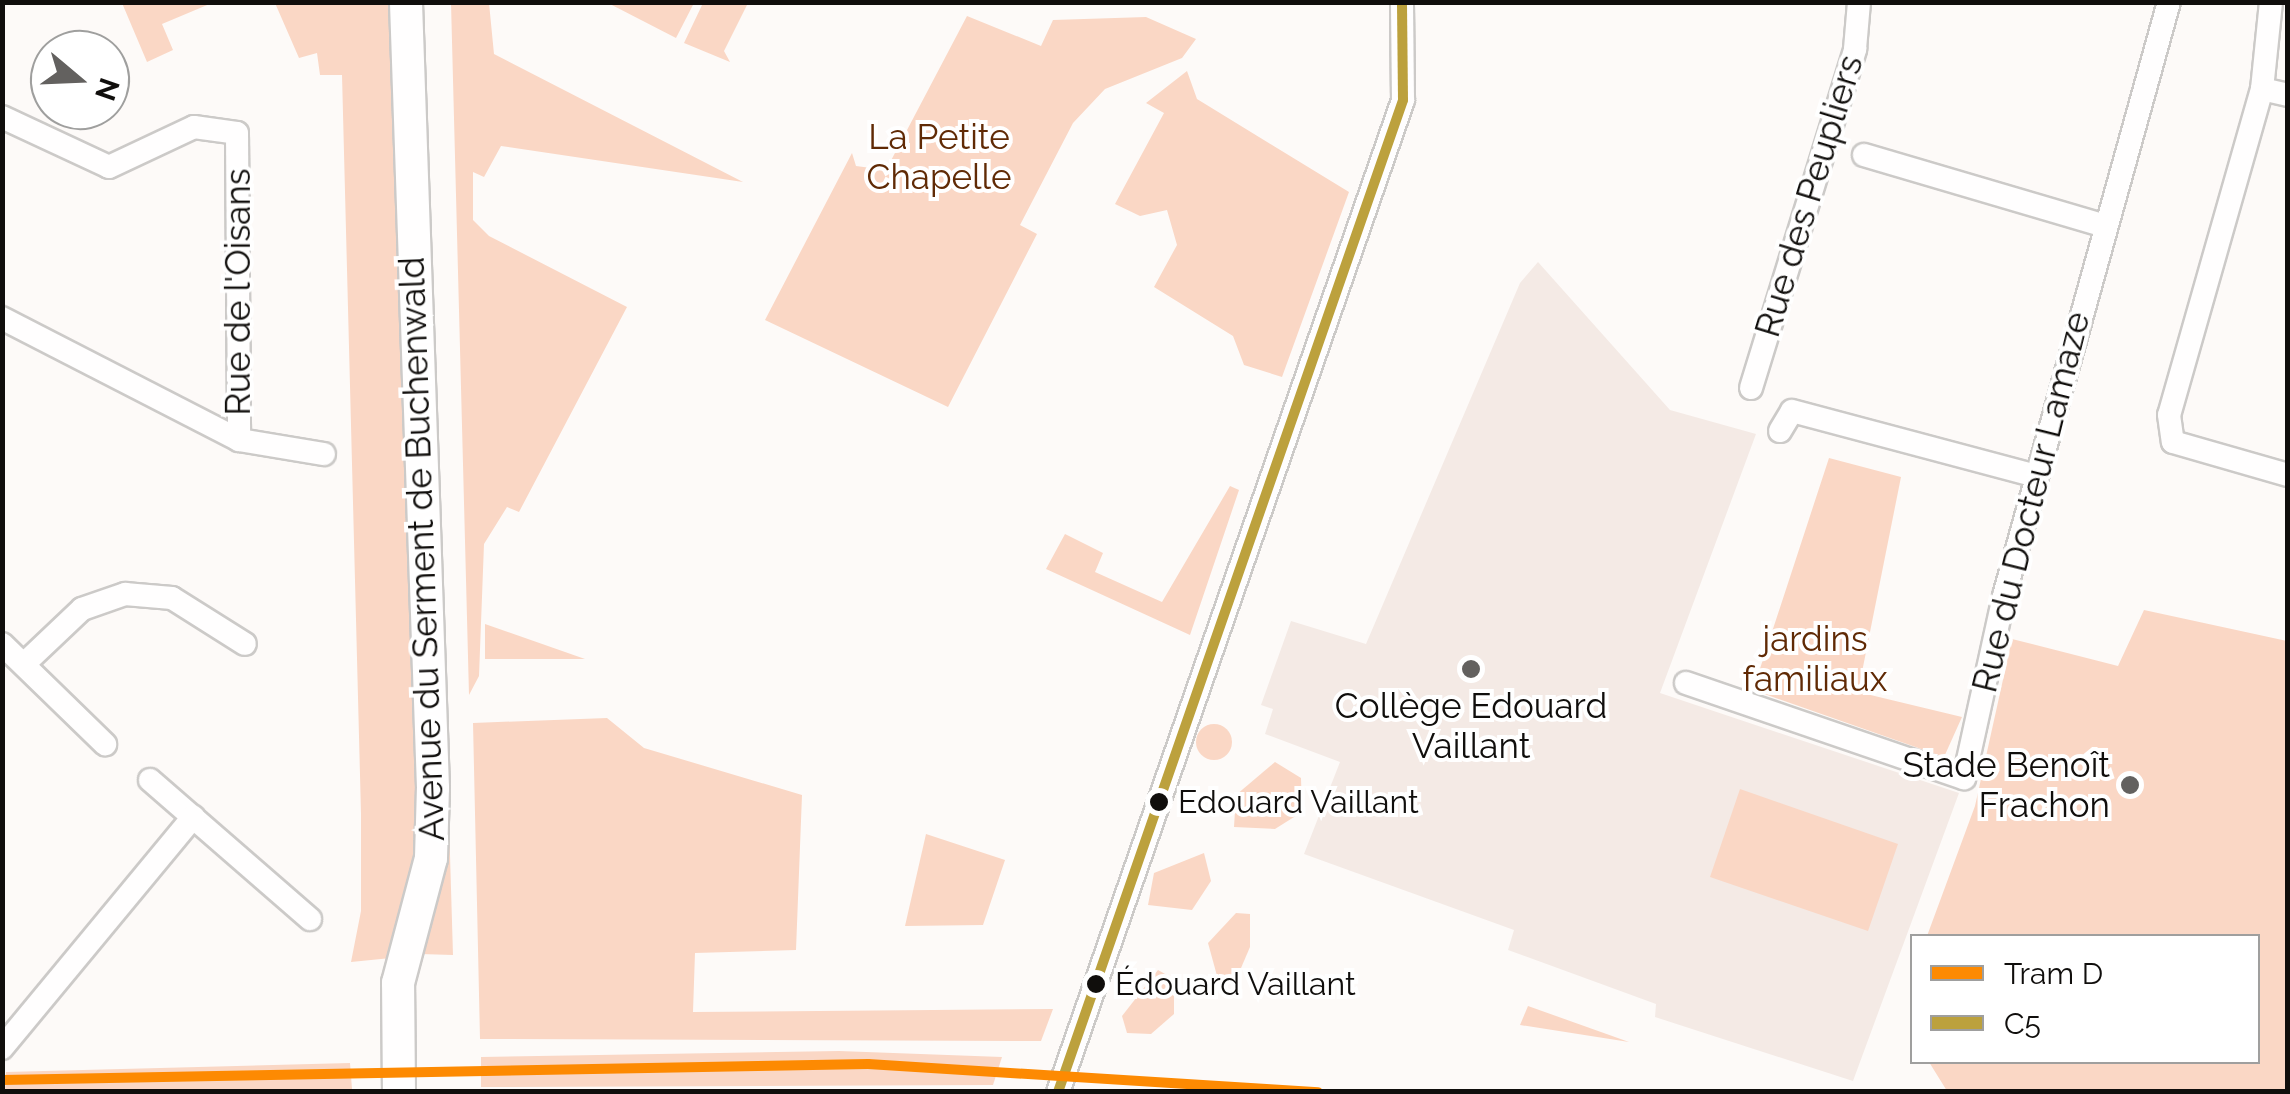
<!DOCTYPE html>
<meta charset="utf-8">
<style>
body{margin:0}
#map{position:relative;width:2290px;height:1094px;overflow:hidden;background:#fdfaf8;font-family:Raleway,sans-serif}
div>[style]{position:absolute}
.built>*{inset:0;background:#f4eae5}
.green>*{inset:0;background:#fad7c5}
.round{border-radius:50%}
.roads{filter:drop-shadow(2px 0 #cccac8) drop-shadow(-2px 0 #cccac8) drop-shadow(0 2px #cccac8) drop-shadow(0 -2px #cccac8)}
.minor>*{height:22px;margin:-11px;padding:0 11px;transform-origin:11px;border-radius:11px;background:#fffefe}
.secondary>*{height:32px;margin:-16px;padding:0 16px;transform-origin:16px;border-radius:16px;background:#fffefe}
.bus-1>*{height:10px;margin:-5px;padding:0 5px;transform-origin:5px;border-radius:5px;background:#bca13d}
.tram-1>*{height:10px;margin:-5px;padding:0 5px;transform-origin:5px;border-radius:5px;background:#fd8a02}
.dots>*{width:28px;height:28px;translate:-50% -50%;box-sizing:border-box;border:5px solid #fff;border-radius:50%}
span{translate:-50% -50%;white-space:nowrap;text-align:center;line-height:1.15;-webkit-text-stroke:8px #fff;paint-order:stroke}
.bus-label{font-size:32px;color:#100e0c}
.left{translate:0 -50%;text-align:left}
.park-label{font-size:35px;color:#602a05}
.street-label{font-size:35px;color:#100e0c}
.poi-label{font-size:35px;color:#100e0c}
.right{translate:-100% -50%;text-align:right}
.frame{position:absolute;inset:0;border:5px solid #100e0c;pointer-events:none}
.legend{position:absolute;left:1910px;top:934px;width:350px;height:130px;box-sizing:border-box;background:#fff;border:2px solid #9f9f9e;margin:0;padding:12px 18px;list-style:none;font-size:30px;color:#100e0c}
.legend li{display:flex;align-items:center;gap:20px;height:50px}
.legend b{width:50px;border:2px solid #9f9f9e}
.north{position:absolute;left:30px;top:30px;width:100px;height:100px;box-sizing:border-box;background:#fff;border:2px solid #9f9f9e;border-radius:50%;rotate:109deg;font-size:28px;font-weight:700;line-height:40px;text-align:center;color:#100e0c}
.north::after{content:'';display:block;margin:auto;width:35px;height:45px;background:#63615f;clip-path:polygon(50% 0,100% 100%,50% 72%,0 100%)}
</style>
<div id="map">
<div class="built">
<i style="clip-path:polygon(1538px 262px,1670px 410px,1756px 434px,1660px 693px,1959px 793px,1853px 1081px,1655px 1017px,1656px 1004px,1508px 950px,1514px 930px,1304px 854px,1340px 762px,1265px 734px,1273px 709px,1261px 705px,1291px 621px,1366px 644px,1520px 283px)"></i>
</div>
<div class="green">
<i style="clip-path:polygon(122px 3px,212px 3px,162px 24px,173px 50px,147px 62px)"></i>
<i style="clip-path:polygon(275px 3px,389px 3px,417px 838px,391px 958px,351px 962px,361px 911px,361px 814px,342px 75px,320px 75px,317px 53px,299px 58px)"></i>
<i style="clip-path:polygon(451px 3px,489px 3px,494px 54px,743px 182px,501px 146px,484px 177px,473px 172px,473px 220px,489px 236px,627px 307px,519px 512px,507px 507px,484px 544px,479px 676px,469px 695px)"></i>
<i style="clip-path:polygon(608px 3px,694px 3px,676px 38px)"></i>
<i style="clip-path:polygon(703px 3px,748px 3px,724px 51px,730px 62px,684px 43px)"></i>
<i style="clip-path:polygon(967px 16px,1041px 46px,1053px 20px,1146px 17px,1196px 39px,1182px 58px,1105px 89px,1073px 123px,1020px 225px,1037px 234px,948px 407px,765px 320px,852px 153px,856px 166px,886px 170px)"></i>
<i style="clip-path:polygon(1187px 71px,1197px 99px,1349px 192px,1282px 377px,1244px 365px,1233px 336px,1154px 287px,1177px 245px,1167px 210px,1140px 216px,1115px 204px,1164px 113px,1146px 103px)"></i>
<i style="clip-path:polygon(1829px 458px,1901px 477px,1858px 692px,1962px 717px,1944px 757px,1753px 690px)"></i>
<i style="clip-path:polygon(1230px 486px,1239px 490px,1190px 635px,1046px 569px,1065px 534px,1103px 553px,1095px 572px,1162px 602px)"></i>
<i style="clip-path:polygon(2144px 610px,2287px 641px,2287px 1091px,1947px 1091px,1929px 1062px,2258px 1062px,2258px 936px,1927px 936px,1975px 806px,2012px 639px,2118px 666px)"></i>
<i style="clip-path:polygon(443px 620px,453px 955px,420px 954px)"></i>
<i style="clip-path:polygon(485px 624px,585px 659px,485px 659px)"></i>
<i style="clip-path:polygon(607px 718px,644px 748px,802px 795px,796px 950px,695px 953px,693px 1012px,1053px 1009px,1041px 1041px,480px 1039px,473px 723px)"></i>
<i class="round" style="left:1196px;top:724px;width:36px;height:36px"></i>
<i style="clip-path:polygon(1275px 762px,1301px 778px,1302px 812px,1275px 829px,1234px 827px,1236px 795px)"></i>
<i style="clip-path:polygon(1740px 789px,1898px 844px,1868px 931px,1710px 877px)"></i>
<i style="clip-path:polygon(926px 834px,1005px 860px,983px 925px,905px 926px)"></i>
<i style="clip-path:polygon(1204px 853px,1211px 881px,1192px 910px,1148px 905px,1154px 873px)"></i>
<i style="clip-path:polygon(1236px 913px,1250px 914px,1250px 947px,1235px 982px,1219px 983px,1208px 943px)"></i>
<i style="clip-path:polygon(1158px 970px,1174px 979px,1174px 1014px,1151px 1034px,1127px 1033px,1122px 1016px)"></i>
<i style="clip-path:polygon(1528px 1006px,1629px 1042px,1520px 1025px)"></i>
<i style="clip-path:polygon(839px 1051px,1002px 1057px,993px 1085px,481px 1087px,481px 1057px)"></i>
<i style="clip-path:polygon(350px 1063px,352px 1089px,5px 1091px,6px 1072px)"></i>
</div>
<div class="roads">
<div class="minor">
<i style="left:2271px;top:2px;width:87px;rotate:95.9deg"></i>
<i style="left:2262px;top:89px;width:339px;rotate:105.9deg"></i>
<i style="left:2169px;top:415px;width:27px;rotate:82deg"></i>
<i style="left:2173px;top:442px;width:120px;rotate:16deg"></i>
<i style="left:2262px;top:89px;width:27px;rotate:13deg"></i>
<i style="left:2px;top:117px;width:118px;rotate:25deg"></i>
<i style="left:109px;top:167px;width:94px;rotate:-25.2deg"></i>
<i style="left:194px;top:127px;width:43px;rotate:7.9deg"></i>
<i style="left:237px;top:133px;width:307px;rotate:89.6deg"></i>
<i style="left:239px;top:440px;width:267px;rotate:-152.8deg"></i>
<i style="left:1864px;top:155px;width:248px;rotate:16.4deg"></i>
<i style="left:1751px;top:388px;width:355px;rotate:-72.9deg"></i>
<i style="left:1855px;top:49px;width:47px;rotate:-85.1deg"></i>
<i style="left:1780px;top:431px;width:23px;rotate:-59deg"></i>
<i style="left:1792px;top:411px;width:253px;rotate:14.9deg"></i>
<i style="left:239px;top:440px;width:86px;rotate:9.4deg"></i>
<i style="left:2px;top:644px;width:144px;rotate:44.2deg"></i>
<i style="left:24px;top:664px;width:80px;rotate:-43.5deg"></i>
<i style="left:82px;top:609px;width:46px;rotate:-19.2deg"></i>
<i style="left:125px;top:594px;width:47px;rotate:4.9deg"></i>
<i style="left:172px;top:598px;width:86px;rotate:32.2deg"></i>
<i style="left:1686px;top:683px;width:294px;rotate:18.9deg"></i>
<i style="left:1964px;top:778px;width:186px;rotate:-77.6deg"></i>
<i style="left:2004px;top:596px;width:616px;rotate:-74.48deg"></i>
<i style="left:150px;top:780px;width:212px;rotate:41deg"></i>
<i style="left:2px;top:1048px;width:300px;rotate:-50.4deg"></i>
<i style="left:1058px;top:1092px;width:1050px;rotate:-70.82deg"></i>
<i style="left:1403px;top:100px;width:98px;rotate:-90.6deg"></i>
</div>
<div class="secondary">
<i style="left:399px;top:1092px;width:109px;rotate:-90.5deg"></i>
<i style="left:398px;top:983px;width:129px;rotate:-75.2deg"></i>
<i style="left:431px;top:858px;width:70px;rotate:-88.4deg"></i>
<i style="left:433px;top:788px;width:786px;rotate:-91.97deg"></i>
</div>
</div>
<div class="bus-1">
<i style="left:1058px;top:1092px;width:1050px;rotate:-70.82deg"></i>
<i style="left:1403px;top:100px;width:98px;rotate:-90.6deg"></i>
</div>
<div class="tram-1">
<i style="left:2px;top:1080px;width:866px;rotate:-1.06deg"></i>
<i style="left:868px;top:1064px;width:451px;rotate:3.6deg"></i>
</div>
<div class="dots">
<i style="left:1471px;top:669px;background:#63615f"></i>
<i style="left:2130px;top:785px;background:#63615f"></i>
<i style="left:1159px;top:802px;background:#100e0c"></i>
<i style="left:1096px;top:984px;background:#100e0c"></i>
</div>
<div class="bus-label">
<span class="left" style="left:1178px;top:802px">Edouard Vaillant</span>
<span class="left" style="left:1115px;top:984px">Édouard Vaillant</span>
</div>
<div class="park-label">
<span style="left:939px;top:157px">La Petite<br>Chapelle</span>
<span style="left:1815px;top:659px">jardins<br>familiaux</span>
</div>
<div class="street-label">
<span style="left:1809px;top:196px;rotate:-73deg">Rue des Peupliers</span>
<span style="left:238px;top:292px;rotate:-90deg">Rue de l'Oisans</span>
<span style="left:2031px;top:502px;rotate:-76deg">Rue du Docteur Lamaze</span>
<span style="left:422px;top:549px;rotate:-92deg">Avenue du Serment de Buchenwald</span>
</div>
<div class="poi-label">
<span style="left:1471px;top:726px">Collège Edouard<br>Vaillant</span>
<span class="right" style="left:2110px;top:785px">Stade Benoît<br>Frachon</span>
</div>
<div class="frame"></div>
<ul class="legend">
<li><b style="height:12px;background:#fd8a02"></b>Tram D</li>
<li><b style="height:12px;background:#bca13d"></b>C5</li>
</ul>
<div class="north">N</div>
</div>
